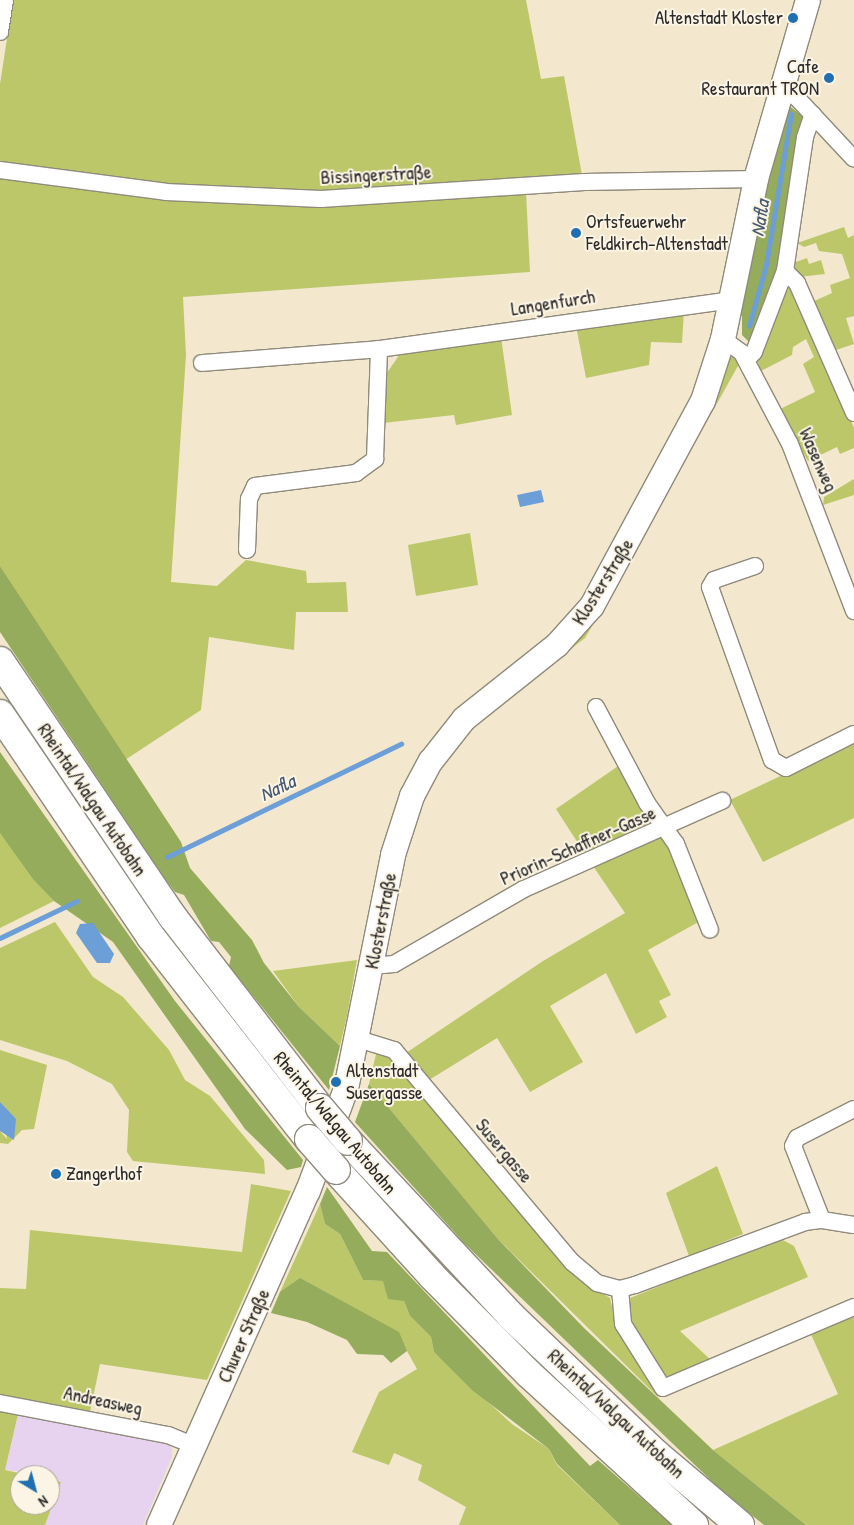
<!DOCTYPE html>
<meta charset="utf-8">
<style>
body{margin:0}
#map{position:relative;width:854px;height:1525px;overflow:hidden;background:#f3e8cd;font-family:"Patrick Hand",sans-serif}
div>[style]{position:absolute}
.built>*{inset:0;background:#e7d2ef}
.green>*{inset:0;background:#bbc768}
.forest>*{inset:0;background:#94ac5c}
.water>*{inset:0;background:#6c9ed7}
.stream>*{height:4.5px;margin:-2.25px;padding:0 2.25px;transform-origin:2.25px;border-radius:2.25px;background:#6c9ed7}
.roads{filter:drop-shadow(1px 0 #8f8a7c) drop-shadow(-1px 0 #8f8a7c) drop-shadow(0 1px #8f8a7c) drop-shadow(0 -1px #8f8a7c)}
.minor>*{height:16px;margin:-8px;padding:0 8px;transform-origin:8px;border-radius:8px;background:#fff}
.secondary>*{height:24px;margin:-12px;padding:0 12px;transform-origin:12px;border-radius:12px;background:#fff}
.motorway>*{height:28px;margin:-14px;padding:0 14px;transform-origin:14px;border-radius:14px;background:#fff}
.bridges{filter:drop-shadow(1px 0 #8f8a7c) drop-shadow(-1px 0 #8f8a7c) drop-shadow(0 1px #8f8a7c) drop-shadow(0 -1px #8f8a7c)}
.motorway-bridge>*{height:28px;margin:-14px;padding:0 14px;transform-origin:14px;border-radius:14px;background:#fff}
.dots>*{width:14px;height:14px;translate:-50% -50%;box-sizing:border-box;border:2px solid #fcf5e5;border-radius:50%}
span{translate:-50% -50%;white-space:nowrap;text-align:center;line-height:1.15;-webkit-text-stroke:4px #fcf5e5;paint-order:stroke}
.poi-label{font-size:19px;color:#2b2b2b}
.right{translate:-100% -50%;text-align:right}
.left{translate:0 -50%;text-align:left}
.street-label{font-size:19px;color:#2b2b2b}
.water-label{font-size:20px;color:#455970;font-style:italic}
.north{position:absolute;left:10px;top:1465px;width:50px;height:50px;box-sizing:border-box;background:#fcf5e5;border:1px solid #a8a49b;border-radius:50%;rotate:143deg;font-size:14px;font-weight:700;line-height:20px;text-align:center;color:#2b2b2b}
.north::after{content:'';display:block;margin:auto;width:18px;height:22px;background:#1f6fb2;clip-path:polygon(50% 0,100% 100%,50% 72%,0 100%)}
</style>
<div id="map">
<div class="built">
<i style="clip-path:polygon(19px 1410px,163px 1439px,172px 1448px,172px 1457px,143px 1525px,45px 1525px,61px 1482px,50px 1480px,50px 1475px,5px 1470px)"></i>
</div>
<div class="green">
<i style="clip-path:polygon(13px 0,526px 0,541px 79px,564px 76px,582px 175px,319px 192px,167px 185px,0 164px,0 84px)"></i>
<i style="clip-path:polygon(0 177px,165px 197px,526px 192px,530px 272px,183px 297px,186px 355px,171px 582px,217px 586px,246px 560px,306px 571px,307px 583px,346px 582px,348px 612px,296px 612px,294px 650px,209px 637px,201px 710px,125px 760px,0 566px)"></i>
<i style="clip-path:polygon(844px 227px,848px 238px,854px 235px,854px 316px,846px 318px,854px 344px,833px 351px,810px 303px,832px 293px,830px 285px,850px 278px,842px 254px,819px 251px,816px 243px,804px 247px,797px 243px)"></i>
<i style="clip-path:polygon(807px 258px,809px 264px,821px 260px,825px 274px,799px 277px,793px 263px)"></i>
<i style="clip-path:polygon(786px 285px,794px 289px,854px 428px,854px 448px,840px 454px,837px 447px,808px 461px,778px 410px,815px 392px,803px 364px,814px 357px,806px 339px,793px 347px,792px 355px,759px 372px,758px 361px)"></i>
<i style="clip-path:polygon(684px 311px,682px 343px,651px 342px,649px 365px,586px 378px,576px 326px)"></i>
<i style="clip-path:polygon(501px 337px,512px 415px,456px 425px,454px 415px,383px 423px,384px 377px,400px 354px)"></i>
<i style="clip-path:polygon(729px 355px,738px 355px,739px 364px,642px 538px)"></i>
<i style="clip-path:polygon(854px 479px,854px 495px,823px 505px,824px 497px)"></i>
<i style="clip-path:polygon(470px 533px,478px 585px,416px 596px,408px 545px)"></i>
<i style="clip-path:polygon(637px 551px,585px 638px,523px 686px,633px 552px)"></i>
<i style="clip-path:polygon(854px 741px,854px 818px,763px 862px,730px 800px)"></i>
<i style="clip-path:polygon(624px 762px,648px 816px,648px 827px,587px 857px,556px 809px)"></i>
<i style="clip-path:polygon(0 833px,54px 901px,0 928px)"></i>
<i style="clip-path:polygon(657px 836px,666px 838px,702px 920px,648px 950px,671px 995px,659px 1001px,667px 1017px,636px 1034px,606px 973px,550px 1006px,583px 1062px,530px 1092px,497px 1038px,429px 1080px,406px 1053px,543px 961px,625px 913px,593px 866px)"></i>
<i style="clip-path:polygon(55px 922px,93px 977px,123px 997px,169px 1050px,185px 1080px,210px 1096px,264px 1160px,265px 1174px,133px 1161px,127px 1152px,129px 1110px,112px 1084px,67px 1061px,0 1040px,0 948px)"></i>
<i style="clip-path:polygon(357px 960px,347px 1016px,340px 1046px,299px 1007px,273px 971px)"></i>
<i style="clip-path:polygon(0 1050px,47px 1065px,34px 1129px,22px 1130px,8px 1144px,0 1143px,0 1131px,7px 1139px,0 1102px)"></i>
<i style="clip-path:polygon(376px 1054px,387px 1054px,592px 1287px,610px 1298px,615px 1320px,659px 1398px,498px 1239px,369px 1084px)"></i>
<i style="clip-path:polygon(717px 1166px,743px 1234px,689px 1256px,666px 1193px)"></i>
<i style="clip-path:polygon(251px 1184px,291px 1191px,207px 1380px,100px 1364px,90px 1412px,0 1398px,0 1288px,26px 1289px,30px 1230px,242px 1252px)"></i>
<i style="clip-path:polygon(320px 1204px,325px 1224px,340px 1234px,363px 1280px,383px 1281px,404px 1301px,410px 1316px,431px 1337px,434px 1352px,512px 1424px,549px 1449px,557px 1465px,620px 1525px,459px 1525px,466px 1507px,418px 1480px,422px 1465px,394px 1453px,389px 1465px,352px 1452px,379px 1392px,417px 1369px,407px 1351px,280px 1292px)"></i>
<i style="clip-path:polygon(779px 1238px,794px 1246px,808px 1277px,680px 1331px,714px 1363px,660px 1380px,626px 1312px,630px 1298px)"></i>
<i style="clip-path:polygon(854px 1310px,854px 1525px,806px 1525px,713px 1450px,838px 1394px,809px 1330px)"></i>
<i style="clip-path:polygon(0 1408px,19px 1410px,5px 1470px,28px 1475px,20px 1475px,20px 1505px,50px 1505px,50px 1480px,61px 1482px,45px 1525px,0 1525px)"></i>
</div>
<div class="forest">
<i style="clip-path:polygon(788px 105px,805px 118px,788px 243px,750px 343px,742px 335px,742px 316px,738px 315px,764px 181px)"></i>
<i style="clip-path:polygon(0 566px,181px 842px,190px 868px,252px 940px,264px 963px,299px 1007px,340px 1046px,329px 1090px,229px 966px,231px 957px,219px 942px,211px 941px,184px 895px,175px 892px,163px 876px,0 632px)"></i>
<i style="clip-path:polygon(0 752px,175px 1001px,303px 1160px,301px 1167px,287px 1170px,245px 1129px,113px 942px,54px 901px,33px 879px,0 833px)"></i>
<i style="clip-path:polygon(369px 1084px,498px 1239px,584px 1328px,713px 1450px,806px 1525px,764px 1525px,722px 1491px,465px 1244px,355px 1122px)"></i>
<i style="clip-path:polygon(327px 1187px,372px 1251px,387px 1252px,590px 1466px,598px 1460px,672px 1525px,620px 1525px,557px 1464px,549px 1449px,472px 1390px,434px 1352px,431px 1337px,410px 1316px,404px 1301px,388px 1299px,383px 1281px,363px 1280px,340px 1234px,325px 1224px,320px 1204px)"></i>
<i style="clip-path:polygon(300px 1278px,399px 1332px,407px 1351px,391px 1363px,383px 1355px,357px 1354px,347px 1340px,307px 1322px,271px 1313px,280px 1292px)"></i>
</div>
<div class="water">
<i style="clip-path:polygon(541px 490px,544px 502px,520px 507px,517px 495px)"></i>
<i style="clip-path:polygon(93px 923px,114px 954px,110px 963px,97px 963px,76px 933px,80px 924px)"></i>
<i style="clip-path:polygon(0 1102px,16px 1119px,14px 1140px,0 1131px)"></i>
</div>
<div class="stream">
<i style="left:749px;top:326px;width:63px;rotate:-74.4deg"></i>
<i style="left:766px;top:265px;width:153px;rotate:-80.6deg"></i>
<i style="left:167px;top:857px;width:260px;rotate:-25.8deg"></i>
<i style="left:0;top:938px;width:85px;rotate:-25.7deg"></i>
</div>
<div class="roads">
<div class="minor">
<i style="left:0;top:32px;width:32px;rotate:-81deg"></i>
<i style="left:781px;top:89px;width:18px;rotate:29deg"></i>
<i style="left:797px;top:98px;width:83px;rotate:46.9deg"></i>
<i style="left:0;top:170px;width:167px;rotate:7.5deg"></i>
<i style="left:166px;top:192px;width:155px;rotate:2.6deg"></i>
<i style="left:321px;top:199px;width:264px;rotate:-3.7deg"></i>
<i style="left:584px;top:182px;width:172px;rotate:-1deg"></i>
<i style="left:785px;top:271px;width:17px;rotate:45deg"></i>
<i style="left:797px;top:283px;width:142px;rotate:66.3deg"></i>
<i style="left:723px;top:339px;width:24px;rotate:36deg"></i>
<i style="left:742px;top:353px;width:103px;rotate:62.2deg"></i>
<i style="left:790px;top:444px;width:179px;rotate:69deg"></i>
<i style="left:746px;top:360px;width:11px;rotate:-45deg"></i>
<i style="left:754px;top:352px;width:87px;rotate:-69.1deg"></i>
<i style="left:785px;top:271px;width:135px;rotate:-81.5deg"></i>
<i style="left:805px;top:137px;width:24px;rotate:-71deg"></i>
<i style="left:202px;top:363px;width:178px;rotate:-4.5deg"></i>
<i style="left:379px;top:349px;width:356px;rotate:-7.9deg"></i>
<i style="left:247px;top:550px;width:51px;rotate:-87.8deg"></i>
<i style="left:249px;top:499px;width:14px;rotate:-65deg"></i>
<i style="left:255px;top:486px;width:102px;rotate:-7.3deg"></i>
<i style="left:356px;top:473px;width:24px;rotate:-36deg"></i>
<i style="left:375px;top:459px;width:110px;rotate:-87.9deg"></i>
<i style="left:755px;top:566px;width:43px;rotate:161.1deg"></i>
<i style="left:714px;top:580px;width:8px;rotate:120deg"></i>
<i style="left:710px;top:587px;width:184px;rotate:70.3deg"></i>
<i style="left:772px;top:760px;width:16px;rotate:30deg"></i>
<i style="left:786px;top:768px;width:76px;rotate:-26.6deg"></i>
<i style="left:596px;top:707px;width:109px;rotate:62deg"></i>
<i style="left:647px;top:803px;width:50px;rotate:54.7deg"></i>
<i style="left:676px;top:844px;width:92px;rotate:68.4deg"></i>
<i style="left:372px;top:966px;width:22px;rotate:-5deg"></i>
<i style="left:394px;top:964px;width:150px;rotate:-30deg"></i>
<i style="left:524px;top:889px;width:217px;rotate:-24deg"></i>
<i style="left:358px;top:1039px;width:38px;rotate:17deg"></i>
<i style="left:394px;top:1050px;width:277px;rotate:50deg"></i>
<i style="left:572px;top:1262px;width:33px;rotate:40deg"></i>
<i style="left:597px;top:1283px;width:24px;rotate:15deg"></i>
<i style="left:620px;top:1289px;width:16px;rotate:-15deg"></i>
<i style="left:635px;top:1285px;width:181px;rotate:-20.3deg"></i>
<i style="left:805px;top:1222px;width:17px;rotate:-7deg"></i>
<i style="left:822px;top:1220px;width:32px;rotate:9deg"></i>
<i style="left:822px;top:1220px;width:79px;rotate:-111.4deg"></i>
<i style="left:793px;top:1146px;width:9px;rotate:-63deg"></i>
<i style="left:797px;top:1138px;width:64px;rotate:-27deg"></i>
<i style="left:620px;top:1289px;width:35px;rotate:85deg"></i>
<i style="left:623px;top:1324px;width:75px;rotate:58deg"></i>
<i style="left:663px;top:1388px;width:207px;rotate:-23deg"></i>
<i style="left:0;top:1403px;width:171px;rotate:10.8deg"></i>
<i style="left:168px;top:1435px;width:29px;rotate:22deg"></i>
</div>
<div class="secondary">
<i style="left:159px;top:1525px;width:366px;rotate:-66deg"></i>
<i style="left:308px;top:1191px;width:109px;rotate:-69.6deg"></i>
<i style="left:346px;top:1089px;width:239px;rotate:-78.6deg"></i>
<i style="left:393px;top:855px;width:62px;rotate:-72.1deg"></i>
<i style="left:412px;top:796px;width:40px;rotate:-62deg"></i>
<i style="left:431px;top:761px;width:53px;rotate:-51.8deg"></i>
<i style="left:464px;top:719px;width:119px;rotate:-38.5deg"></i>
<i style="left:557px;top:645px;width:52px;rotate:-48.1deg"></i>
<i style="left:592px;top:606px;width:233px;rotate:-61.6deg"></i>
<i style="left:703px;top:401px;width:65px;rotate:-72.1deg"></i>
<i style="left:723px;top:339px;width:163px;rotate:-78.3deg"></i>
<i style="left:756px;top:179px;width:186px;rotate:-73.8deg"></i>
</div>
<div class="motorway">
<i style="left:0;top:661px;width:308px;rotate:56deg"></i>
<i style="left:172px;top:916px;width:242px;rotate:52.4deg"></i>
<i style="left:0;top:714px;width:269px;rotate:55.9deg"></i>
<i style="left:151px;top:937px;width:256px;rotate:52deg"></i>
<i style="left:348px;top:1141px;width:239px;rotate:47deg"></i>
<i style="left:511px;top:1316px;width:200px;rotate:43.6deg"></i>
<i style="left:656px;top:1454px;width:110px;rotate:40.2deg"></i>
<i style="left:336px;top:1170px;width:143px;rotate:47.8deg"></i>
<i style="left:432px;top:1276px;width:138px;rotate:45.3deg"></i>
<i style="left:529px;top:1374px;width:224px;rotate:42.5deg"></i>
</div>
</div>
<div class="bridges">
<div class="motorway-bridge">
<i style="left:320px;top:1108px;width:43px;rotate:49.7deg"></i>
<i style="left:309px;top:1139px;width:41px;rotate:48.9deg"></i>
</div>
</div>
<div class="dots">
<i style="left:793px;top:18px;background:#1f6fb2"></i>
<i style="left:829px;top:78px;background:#1f6fb2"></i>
<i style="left:576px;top:233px;background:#1f6fb2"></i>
<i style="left:336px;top:1082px;background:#1f6fb2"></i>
<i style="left:56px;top:1174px;background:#1f6fb2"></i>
</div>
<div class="poi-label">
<span class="right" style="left:783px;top:18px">Altenstadt Kloster</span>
<span class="right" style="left:819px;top:78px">Cafe<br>Restaurant TRON</span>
<span class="left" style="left:586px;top:233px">Ortsfeuerwehr<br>Feldkirch-Altenstadt</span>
<span class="left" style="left:346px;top:1082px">Altenstadt<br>Susergasse</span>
<span class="left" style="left:66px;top:1174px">Zangerlhof</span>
</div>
<div class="street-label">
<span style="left:376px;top:175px;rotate:-3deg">Bissingerstraße</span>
<span style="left:553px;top:303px;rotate:-9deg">Langenfurch</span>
<span style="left:818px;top:460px;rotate:66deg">Wasenweg</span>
<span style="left:603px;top:582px;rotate:-58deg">Klosterstraße</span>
<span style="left:92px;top:800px;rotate:56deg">Rheintal/Walgau Autobahn</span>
<span style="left:578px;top:846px;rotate:-24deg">Priorin-Schaffner-Gasse</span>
<span style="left:381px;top:921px;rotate:-79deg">Klosterstraße</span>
<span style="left:335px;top:1123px;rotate:50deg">Rheintal/Walgau Autobahn</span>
<span style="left:504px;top:1151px;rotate:50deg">Susergasse</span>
<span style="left:244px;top:1336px;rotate:-66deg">Churer Straße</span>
<span style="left:103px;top:1401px;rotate:12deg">Andreasweg</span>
<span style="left:616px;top:1414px;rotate:43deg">Rheintal/Walgau Autobahn</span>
</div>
<div class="water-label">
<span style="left:759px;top:218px;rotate:-81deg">Nafla</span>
<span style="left:277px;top:787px;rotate:-26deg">Nafla</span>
</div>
<div class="north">N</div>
</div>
